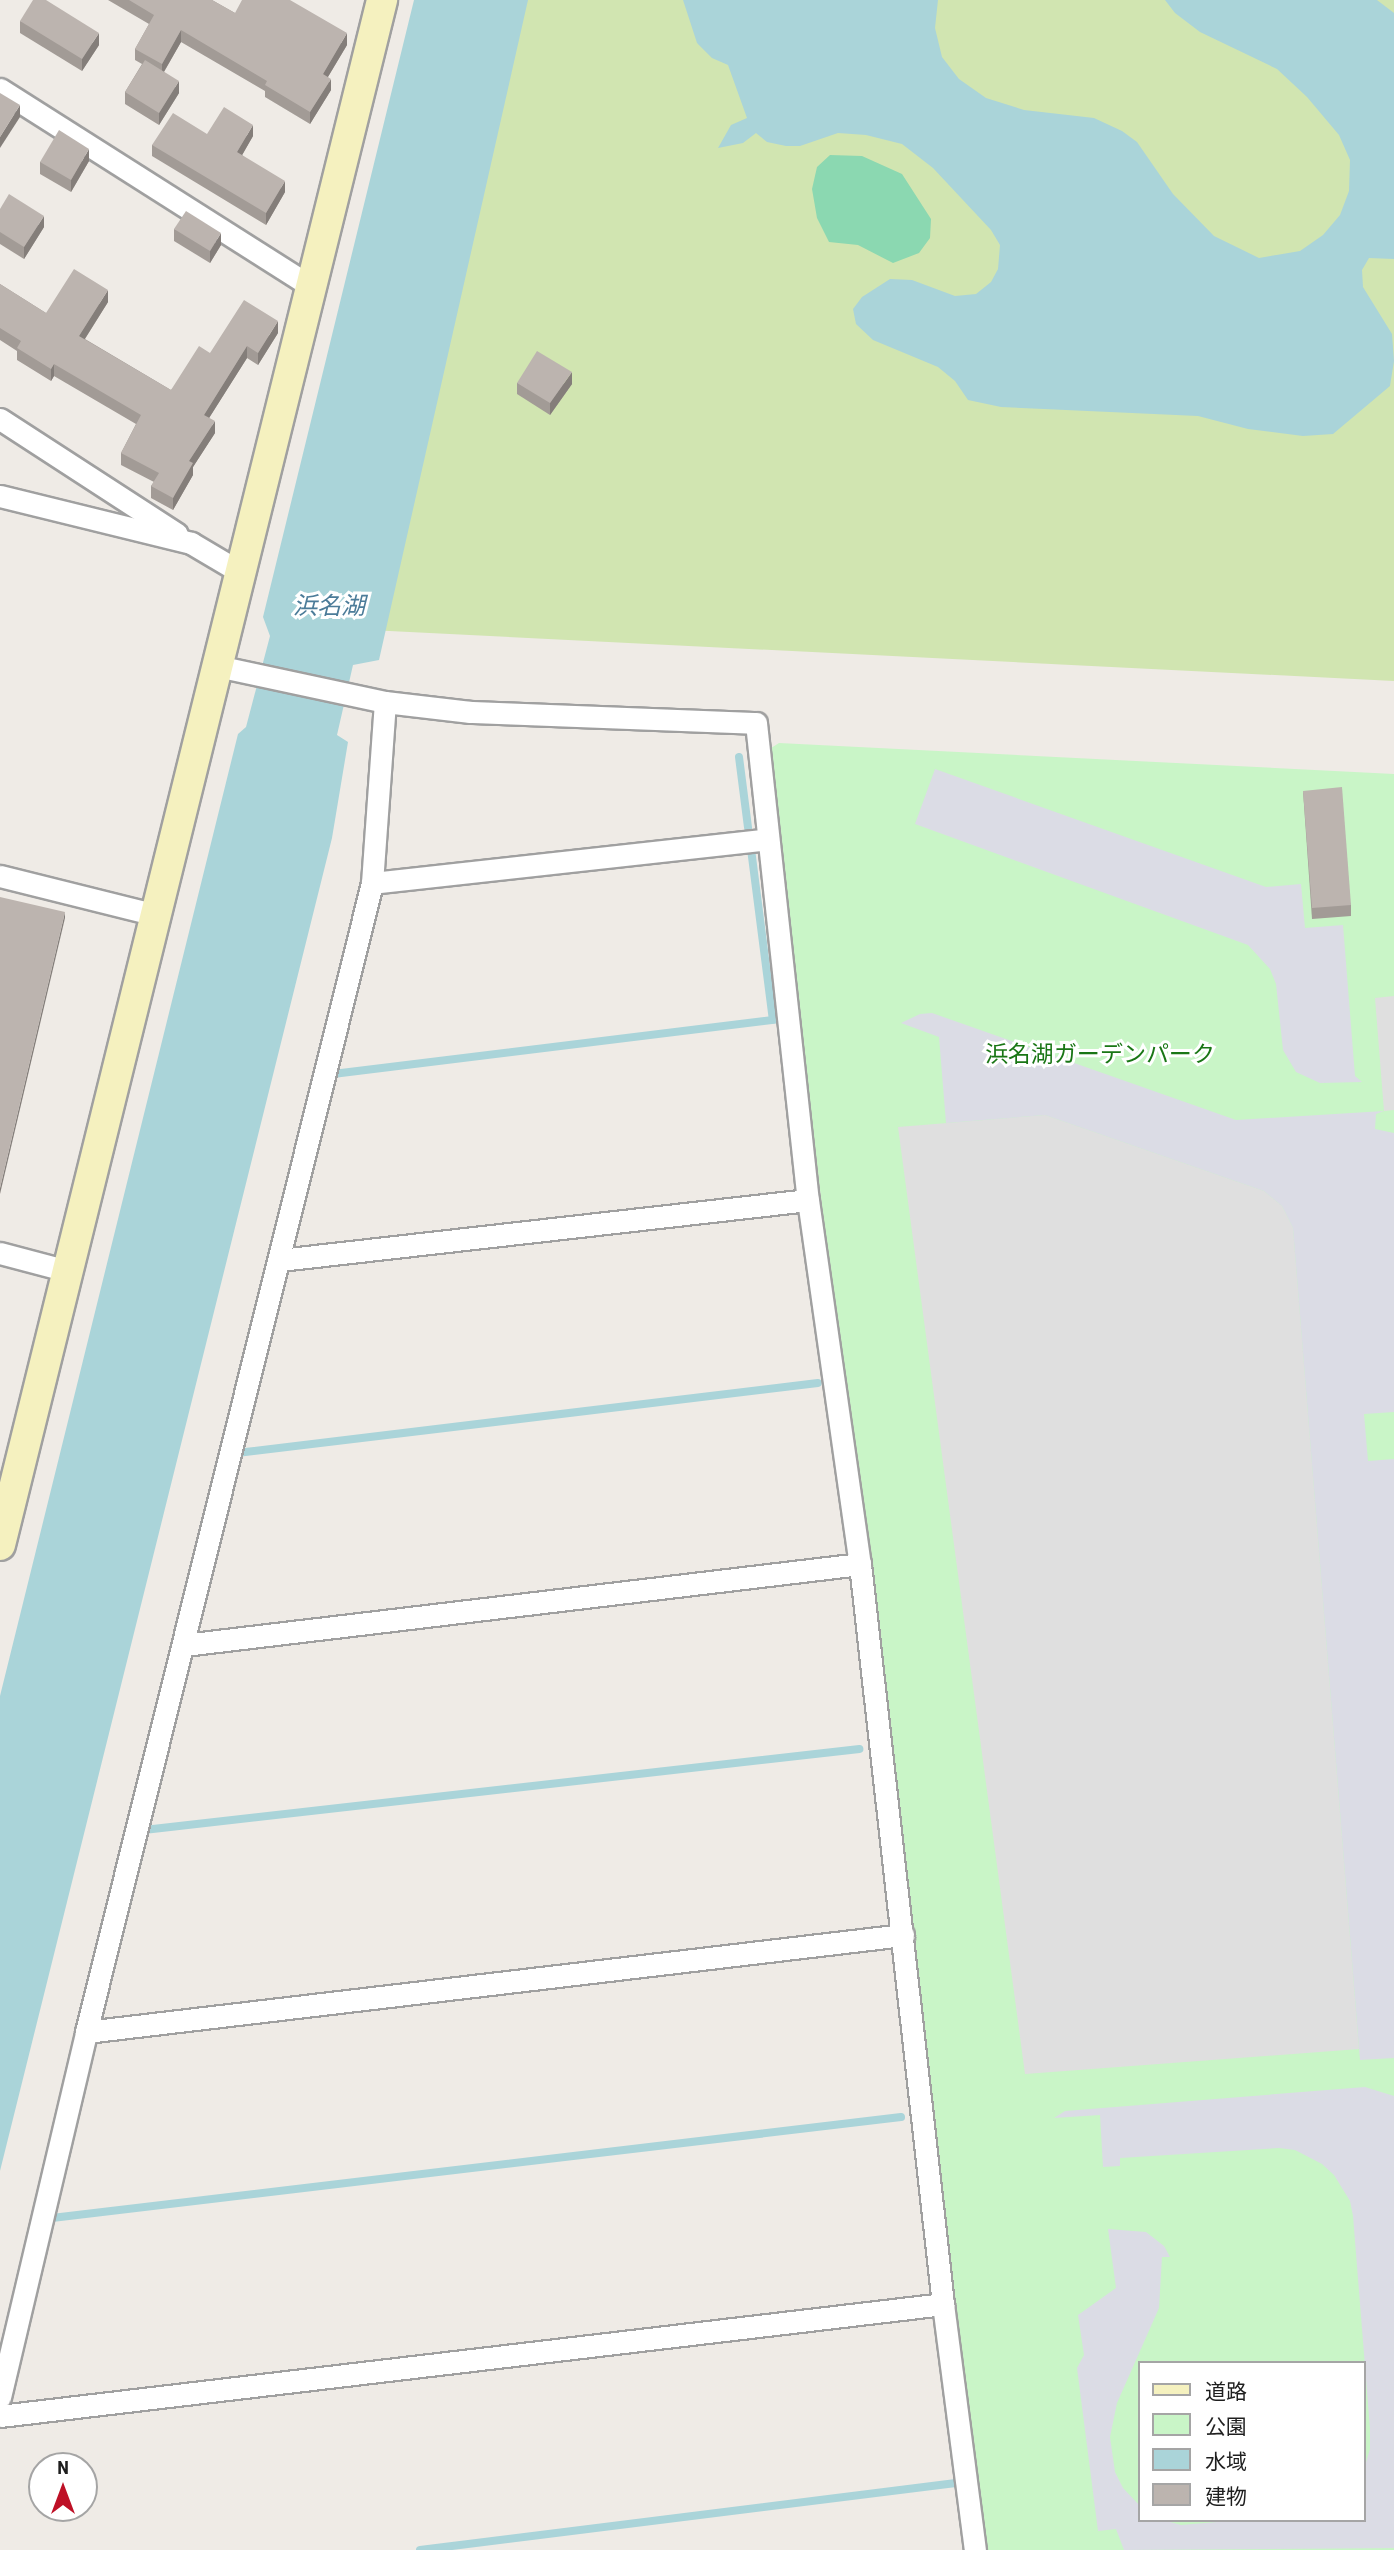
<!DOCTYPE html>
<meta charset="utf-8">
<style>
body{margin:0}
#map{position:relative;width:1394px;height:2550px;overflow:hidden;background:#efebe6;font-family:"Roboto Condensed","Noto Sans JP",sans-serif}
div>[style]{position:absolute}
.grass>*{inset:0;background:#d1e5b1}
.park>*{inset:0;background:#c9f5c7}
.pitch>*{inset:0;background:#8bd8b1}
.parking>*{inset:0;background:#dfdfdf}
.plaza>*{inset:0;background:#dbdce5}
.water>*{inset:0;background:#aad4d9}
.stream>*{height:8px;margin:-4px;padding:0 4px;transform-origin:4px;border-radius:4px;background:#aad4d9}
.roads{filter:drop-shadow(2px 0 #a0a0a0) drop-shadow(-2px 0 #a0a0a0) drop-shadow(0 2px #a0a0a0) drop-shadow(0 -2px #a0a0a0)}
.street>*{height:21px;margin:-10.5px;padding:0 10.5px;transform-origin:10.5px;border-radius:10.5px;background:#fff}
.secondary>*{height:30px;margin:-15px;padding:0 15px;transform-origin:15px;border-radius:15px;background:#f5f1bf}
.wall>*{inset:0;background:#a29b96}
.shaded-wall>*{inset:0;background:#847e7a}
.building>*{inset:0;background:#bcb4af}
span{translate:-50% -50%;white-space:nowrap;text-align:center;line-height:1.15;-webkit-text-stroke:6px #fff;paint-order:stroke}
.park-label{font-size:23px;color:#197615}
.water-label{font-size:24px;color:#4c7c99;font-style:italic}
.legend{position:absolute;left:1138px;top:2361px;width:228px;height:161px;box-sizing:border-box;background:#fff;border:2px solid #a5a5a5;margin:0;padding:9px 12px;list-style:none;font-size:21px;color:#1f1f1f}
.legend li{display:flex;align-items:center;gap:14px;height:35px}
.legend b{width:35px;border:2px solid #a5a5a5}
.north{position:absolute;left:28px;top:2452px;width:70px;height:70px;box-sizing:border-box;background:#fff;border:2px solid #a5a5a5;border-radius:50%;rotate:0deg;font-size:19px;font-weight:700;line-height:28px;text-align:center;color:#1f1f1f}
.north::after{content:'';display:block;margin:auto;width:24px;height:32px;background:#be1026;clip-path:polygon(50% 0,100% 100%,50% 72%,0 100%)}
</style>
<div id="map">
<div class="grass">
<i style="clip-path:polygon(487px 0,1394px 0,1394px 681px,349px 629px)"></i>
</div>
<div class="park">
<i style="clip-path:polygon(evenodd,779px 743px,1394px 774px,1394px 2550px,981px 2550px,768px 750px,779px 743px,1140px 2363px,1364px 2363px,1364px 2520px,1140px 2520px,1140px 2363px)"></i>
</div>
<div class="pitch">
<i style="clip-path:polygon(830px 155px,862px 156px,902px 174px,931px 219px,930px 238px,919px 253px,893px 263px,858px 245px,829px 242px,817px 218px,812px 189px,817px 167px)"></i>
</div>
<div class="parking">
<i style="clip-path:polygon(1394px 996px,1394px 1110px,1384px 1111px,1375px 998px)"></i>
<i style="clip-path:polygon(1045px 1115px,1264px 1191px,1282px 1206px,1293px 1228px,1359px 2049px,1025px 2074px,898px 1127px)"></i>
</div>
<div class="plaza">
<i style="clip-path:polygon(935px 769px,1266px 887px,1301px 884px,1305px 928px,1343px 925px,1355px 1076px,1362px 1082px,1320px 1083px,1296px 1072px,1283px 1050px,1276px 984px,1270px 969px,1248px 945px,915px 824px)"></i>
<i style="clip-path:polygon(932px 1013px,1236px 1120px,1384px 1111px,1376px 1114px,1375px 1129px,1394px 1133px,1394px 1412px,1364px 1414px,1368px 1461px,1394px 1459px,1394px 2058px,1360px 2060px,1293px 1228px,1282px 1206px,1264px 1191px,1045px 1115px,946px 1123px,939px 1037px,901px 1023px,920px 1014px)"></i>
<i style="clip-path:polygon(1365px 2087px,1394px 2096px,1394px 2548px,1124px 2550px,1116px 2529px,1098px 2531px,1077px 2368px,1084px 2355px,1078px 2315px,1116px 2288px,1108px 2229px,1146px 2232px,1164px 2246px,1170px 2257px,1162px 2257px,1159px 2308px,1117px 2403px,1110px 2437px,1115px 2472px,1123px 2488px,1140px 2506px,1140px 2520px,1163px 2520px,1181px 2525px,1241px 2520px,1364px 2520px,1364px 2469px,1370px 2449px,1370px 2429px,1353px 2216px,1350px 2201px,1334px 2175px,1322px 2164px,1295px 2150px,1279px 2148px,1120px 2158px,1120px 2166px,1103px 2167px,1100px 2115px,1054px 2118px,1065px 2111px)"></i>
</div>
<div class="water">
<i style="clip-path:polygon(414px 0,528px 0,379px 660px,353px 665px,337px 735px,348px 742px,332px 838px,0 2171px,0 1696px,238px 734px,246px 727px,270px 636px,263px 617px)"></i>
<i style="clip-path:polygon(683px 0,938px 0,935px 28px,942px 57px,959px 79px,986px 98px,1024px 110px,1094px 118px,1122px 131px,1137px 142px,1173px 194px,1214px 236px,1259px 258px,1300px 251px,1323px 235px,1340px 215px,1349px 191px,1350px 160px,1339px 135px,1307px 97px,1277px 69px,1200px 32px,1175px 13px,1165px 0,1377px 0,1394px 13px,1394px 259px,1369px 258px,1362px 270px,1363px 287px,1392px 334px,1394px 361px,1390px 386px,1333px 434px,1303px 436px,1248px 429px,1198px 416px,1001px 407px,968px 400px,955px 381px,938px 367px,873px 340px,856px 324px,853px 309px,862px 297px,890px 279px,912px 280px,955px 296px,976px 294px,991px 282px,998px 269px,1000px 245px,991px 230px,933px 168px,902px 144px,866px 135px,838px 133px,800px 146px,786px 146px,767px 142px,756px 133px,743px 143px,718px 148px,731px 125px,747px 118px,728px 65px,712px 58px,697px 43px)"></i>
</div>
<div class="stream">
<i style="left:739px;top:757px;width:71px;rotate:82.7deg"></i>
<i style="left:751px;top:849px;width:172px;rotate:82.7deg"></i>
<i style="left:333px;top:1074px;width:448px;rotate:-7deg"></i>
<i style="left:237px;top:1453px;width:585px;rotate:-6.87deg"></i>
<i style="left:144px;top:1830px;width:720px;rotate:-6.46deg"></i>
<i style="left:52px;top:2218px;width:855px;rotate:-6.78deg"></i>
<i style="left:420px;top:2550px;width:540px;rotate:-7.13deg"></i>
</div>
<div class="roads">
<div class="street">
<i style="left:0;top:89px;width:368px;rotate:32.4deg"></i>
<i style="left:0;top:419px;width:211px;rotate:33deg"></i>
<i style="left:0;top:496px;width:197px;rotate:13.8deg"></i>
<i style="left:191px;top:543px;width:57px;rotate:30.6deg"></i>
<i style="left:217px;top:666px;width:172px;rotate:12.1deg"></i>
<i style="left:385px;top:702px;width:86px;rotate:6.7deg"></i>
<i style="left:470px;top:712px;width:286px;rotate:2.2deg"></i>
<i style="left:756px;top:723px;width:480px;rotate:83.8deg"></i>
<i style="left:808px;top:1200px;width:368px;rotate:81.9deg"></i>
<i style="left:860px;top:1564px;width:745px;rotate:83.6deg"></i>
<i style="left:943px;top:2304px;width:248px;rotate:82.6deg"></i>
<i style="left:0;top:876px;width:161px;rotate:14deg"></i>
<i style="left:372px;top:883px;width:398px;rotate:-6.3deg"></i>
<i style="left:0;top:1253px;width:70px;rotate:14.8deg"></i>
<i style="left:280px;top:1260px;width:531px;rotate:-6.48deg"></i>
<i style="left:184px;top:1645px;width:681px;rotate:-6.83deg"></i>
<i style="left:86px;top:2032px;width:823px;rotate:-6.77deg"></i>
<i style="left:0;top:2397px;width:375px;rotate:-76.7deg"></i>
<i style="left:86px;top:2032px;width:1184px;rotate:-76.02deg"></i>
<i style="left:372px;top:883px;width:181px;rotate:-85.9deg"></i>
<i style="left:0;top:2416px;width:950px;rotate:-6.77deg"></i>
</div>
<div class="secondary">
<i style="left:0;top:1545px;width:1592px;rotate:-76.11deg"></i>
</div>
</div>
<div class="wall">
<i style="clip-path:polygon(108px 0,212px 0,235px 13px,347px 45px,328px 77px,331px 90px,310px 124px,265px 97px,265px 91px,181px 42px,164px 72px,179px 93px,159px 125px,125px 104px,125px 92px,142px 64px,135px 60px,135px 49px,149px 24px)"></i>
<i style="clip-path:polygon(20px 21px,99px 45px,82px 71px,20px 33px)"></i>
<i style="clip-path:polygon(207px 134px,253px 136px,242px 155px,285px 192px,266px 225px,152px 156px,152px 145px)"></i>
<i style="clip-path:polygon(89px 161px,71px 192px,40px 174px,40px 162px)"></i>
<i style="clip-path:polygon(0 209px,44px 227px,24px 259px,0 244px)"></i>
<i style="clip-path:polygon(174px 229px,221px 245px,210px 263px,174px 241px)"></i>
<i style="clip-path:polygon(0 284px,46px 313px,108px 302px,85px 339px,171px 390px,210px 353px,278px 333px,258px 365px,247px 358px,209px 418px,215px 433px,193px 467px,193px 475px,173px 510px,151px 498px,151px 486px,154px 482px,121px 465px,121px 453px,136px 424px,54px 376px,51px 381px,17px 360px,17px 351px,0 340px)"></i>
<i style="clip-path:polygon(517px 383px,572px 384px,550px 415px,517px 394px)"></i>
<i style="clip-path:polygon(1303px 791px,1351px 905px,1351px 916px,1312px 919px)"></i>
</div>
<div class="shaded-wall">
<i style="clip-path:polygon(181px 30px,181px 42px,162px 75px,162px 64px)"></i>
<i style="clip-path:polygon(99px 33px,99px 45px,82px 71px,82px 59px)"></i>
<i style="clip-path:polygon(347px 33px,347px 45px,323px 85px,323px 74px)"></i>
<i style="clip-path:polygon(331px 79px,331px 90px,310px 124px,310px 112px)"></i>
<i style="clip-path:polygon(179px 81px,179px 93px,159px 125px,159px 113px)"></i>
<i style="clip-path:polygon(20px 105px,20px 117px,0 148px,0 137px)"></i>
<i style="clip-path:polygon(253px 125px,253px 136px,237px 164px,237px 152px)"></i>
<i style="clip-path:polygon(89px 149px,89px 161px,71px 192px,71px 180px)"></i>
<i style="clip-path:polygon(285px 181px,285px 192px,266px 225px,266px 213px)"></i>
<i style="clip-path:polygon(44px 216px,44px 227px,24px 259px,24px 247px)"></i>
<i style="clip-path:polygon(221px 233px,221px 245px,210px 263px,210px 251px)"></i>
<i style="clip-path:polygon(108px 290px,108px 302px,79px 348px,79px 336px)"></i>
<i style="clip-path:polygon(278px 321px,278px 333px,258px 365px,258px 353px)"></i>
<i style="clip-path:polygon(247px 346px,247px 358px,204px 426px,204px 415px)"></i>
<i style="clip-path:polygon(54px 364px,54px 376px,51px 381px,51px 369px)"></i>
<i style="clip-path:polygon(572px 372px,572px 384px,550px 415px,550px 403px)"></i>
<i style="clip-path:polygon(215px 421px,215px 433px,193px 467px,193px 475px,173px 510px,173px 498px,189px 461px)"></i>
<i style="clip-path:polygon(65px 912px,65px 918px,0 1194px,0 1188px)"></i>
</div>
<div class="building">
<i style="clip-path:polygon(33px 0,46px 0,99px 33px,82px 59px,20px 21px)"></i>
<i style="clip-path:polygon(129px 0,212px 0,235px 13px,242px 0,290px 0,347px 33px,323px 74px,331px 79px,310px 112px,265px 85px,267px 81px,181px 30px,162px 64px,135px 49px,154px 15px)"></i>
<i style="clip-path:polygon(145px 60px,179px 81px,159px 113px,125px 92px)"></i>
<i style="clip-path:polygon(0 93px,20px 105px,0 137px)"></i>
<i style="clip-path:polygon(224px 107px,253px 125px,237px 152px,285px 181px,266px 213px,152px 145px,173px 113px,207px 134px)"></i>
<i style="clip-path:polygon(59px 130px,89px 149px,71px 180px,40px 162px)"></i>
<i style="clip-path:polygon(9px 194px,44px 216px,24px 247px,0 232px,0 209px)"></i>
<i style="clip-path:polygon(186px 211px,221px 233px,210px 251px,174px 229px)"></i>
<i style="clip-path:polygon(74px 269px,108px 290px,79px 336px,171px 390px,199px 346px,210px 353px,244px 300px,278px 321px,258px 353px,247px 346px,204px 415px,215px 421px,189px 461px,193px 463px,173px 498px,151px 486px,159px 473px,121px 453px,141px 415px,54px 364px,51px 369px,17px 348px,21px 341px,0 328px,0 284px,46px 313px)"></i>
<i style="clip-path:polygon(537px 351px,572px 372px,550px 403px,517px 383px)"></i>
<i style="clip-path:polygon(1342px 787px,1351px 905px,1312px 908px,1303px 791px)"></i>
<i style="clip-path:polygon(0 897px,65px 912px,0 1188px)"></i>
</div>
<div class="park-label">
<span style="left:1100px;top:1055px">浜名湖ガーデンパーク</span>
</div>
<div class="water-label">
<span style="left:329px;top:607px">浜名湖</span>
</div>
<ul class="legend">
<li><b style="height:9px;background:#f5f1bf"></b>道路</li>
<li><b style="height:19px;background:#c9f5c7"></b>公園</li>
<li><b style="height:19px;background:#aad4d9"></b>水域</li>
<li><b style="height:19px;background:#bcb4af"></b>建物</li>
</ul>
<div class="north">N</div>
</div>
